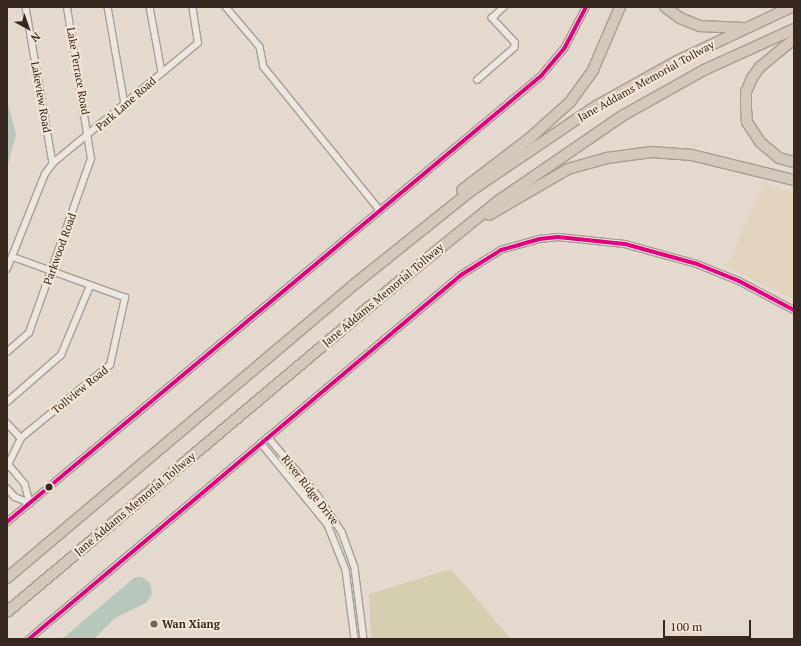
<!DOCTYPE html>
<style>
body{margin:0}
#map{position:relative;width:801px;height:646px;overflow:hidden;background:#e3d9ce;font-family:"PT Serif",serif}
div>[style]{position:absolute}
.farmland>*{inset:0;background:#e1d5bf}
.green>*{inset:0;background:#d5cfb1}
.water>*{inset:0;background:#b9c7bc}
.roads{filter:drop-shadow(1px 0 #a89f97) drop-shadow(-1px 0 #a89f97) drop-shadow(0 1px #a89f97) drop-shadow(0 -1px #a89f97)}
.minor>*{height:5.5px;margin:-2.75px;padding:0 2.75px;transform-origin:2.75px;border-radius:2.75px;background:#ebe6df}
.motorway>*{height:10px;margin:-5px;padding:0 5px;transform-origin:5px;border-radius:5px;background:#d5c9be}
.bus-1>*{height:4px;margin:-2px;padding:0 2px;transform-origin:2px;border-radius:2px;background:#e5007d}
.dots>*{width:11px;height:11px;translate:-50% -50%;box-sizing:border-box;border:2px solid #f3e6d5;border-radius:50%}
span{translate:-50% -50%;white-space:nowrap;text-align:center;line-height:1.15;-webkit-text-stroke:4px #f3e6d5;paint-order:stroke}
.street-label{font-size:11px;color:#36271f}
.poi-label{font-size:11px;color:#36271f;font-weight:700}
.left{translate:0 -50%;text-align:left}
.frame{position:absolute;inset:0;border:8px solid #36271f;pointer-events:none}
.north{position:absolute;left:8px;top:8px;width:40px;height:40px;-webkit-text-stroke:3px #f3e6d5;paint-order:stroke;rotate:140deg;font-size:11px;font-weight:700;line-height:16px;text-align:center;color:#36271f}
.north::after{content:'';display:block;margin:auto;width:14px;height:18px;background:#36271f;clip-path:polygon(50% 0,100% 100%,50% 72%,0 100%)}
.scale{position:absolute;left:663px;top:620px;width:88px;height:18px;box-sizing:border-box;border:2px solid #36271f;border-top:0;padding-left:5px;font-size:12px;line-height:14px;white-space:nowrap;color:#36271f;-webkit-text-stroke:3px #f3e6d5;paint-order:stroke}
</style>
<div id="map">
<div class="farmland">
<i style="clip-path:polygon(763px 184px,794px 192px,794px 300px,726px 267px)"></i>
</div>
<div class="green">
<i style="clip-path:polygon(451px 569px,511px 639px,371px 639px,369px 594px)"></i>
</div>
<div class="water">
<i style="clip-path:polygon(7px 101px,16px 134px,7px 168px)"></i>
<i style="clip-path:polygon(135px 577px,142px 577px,150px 583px,152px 594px,146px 603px,115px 618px,94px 639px,62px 639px)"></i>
</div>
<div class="roads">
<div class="minor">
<i style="left:26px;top:7px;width:158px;rotate:80.2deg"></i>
<i style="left:108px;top:7px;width:98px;rotate:80.1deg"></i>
<i style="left:150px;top:7px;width:66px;rotate:79.5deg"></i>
<i style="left:226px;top:7px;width:52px;rotate:49.6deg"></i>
<i style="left:260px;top:47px;width:20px;rotate:79deg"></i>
<i style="left:264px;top:67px;width:184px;rotate:51deg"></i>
<i style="left:477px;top:80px;width:49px;rotate:-40.9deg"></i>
<i style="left:514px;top:48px;width:5px;rotate:-79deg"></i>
<i style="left:515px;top:43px;width:34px;rotate:-133deg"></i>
<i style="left:492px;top:18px;width:16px;rotate:-43deg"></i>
<i style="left:7px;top:269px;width:102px;rotate:-68.2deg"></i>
<i style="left:45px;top:174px;width:14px;rotate:-54deg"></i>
<i style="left:53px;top:163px;width:188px;rotate:-39.6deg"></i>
<i style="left:198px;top:43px;width:36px;rotate:-99deg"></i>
<i style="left:7px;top:352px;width:29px;rotate:-41deg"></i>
<i style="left:29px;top:333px;width:185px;rotate:-70.4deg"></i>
<i style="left:91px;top:159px;width:154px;rotate:-99deg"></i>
<i style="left:7px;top:402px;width:72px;rotate:-41deg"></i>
<i style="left:61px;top:355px;width:75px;rotate:-67.2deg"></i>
<i style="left:7px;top:423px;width:21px;rotate:47deg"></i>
<i style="left:268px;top:437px;width:77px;rotate:49.7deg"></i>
<i style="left:318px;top:496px;width:43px;rotate:56.3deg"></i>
<i style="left:342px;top:532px;width:38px;rotate:70deg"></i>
<i style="left:355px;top:568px;width:72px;rotate:82.8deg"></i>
<i style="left:261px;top:443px;width:106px;rotate:50.7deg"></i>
<i style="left:328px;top:525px;width:48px;rotate:68.2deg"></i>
<i style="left:346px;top:570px;width:70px;rotate:82.6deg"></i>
<i style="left:9px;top:465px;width:25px;rotate:50deg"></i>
<i style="left:25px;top:484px;width:20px;rotate:75deg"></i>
<i style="left:7px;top:467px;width:32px;rotate:-64deg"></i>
<i style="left:21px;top:438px;width:115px;rotate:-39.4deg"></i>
<i style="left:110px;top:365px;width:69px;rotate:-77.4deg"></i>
<i style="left:125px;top:298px;width:120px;rotate:-160.1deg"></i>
<i style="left:7px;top:488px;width:12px;rotate:48deg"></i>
<i style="left:15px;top:497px;width:16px;rotate:22deg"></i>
<i style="left:7px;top:522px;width:696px;rotate:-39.87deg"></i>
<i style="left:541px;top:76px;width:35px;rotate:-50deg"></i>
<i style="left:564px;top:49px;width:47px;rotate:-62.4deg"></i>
<i style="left:29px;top:639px;width:565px;rotate:-40.12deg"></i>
<i style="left:461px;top:275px;width:47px;rotate:-32deg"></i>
<i style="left:501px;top:250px;width:40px;rotate:-16deg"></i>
<i style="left:539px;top:239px;width:19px;rotate:-6deg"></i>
<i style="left:558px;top:237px;width:67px;rotate:6deg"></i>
<i style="left:625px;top:244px;width:75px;rotate:15.5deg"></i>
<i style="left:697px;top:264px;width:45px;rotate:22deg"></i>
<i style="left:739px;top:281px;width:62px;rotate:27.8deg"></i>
</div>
<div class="motorway">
<i style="left:665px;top:7px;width:19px;rotate:36deg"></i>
<i style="left:680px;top:18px;width:22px;rotate:22deg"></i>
<i style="left:700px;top:26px;width:43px;rotate:2.7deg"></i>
<i style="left:794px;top:39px;width:44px;rotate:140.5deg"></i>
<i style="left:760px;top:67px;width:14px;rotate:126deg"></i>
<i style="left:752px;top:78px;width:15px;rotate:113deg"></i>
<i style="left:746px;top:92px;width:16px;rotate:90deg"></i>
<i style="left:746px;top:108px;width:14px;rotate:86deg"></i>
<i style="left:747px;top:122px;width:24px;rotate:57deg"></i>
<i style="left:760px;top:142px;width:25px;rotate:40deg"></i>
<i style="left:779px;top:158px;width:16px;rotate:15deg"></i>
<i style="left:462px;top:190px;width:86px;rotate:-37.4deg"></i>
<i style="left:530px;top:138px;width:54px;rotate:-42deg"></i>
<i style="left:570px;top:102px;width:39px;rotate:-54deg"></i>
<i style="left:593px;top:70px;width:69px;rotate:-66.8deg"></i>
<i style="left:489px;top:215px;width:91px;rotate:-30.2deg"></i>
<i style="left:568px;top:169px;width:41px;rotate:-15.8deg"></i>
<i style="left:607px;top:158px;width:45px;rotate:-7.6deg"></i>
<i style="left:652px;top:152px;width:40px;rotate:4.3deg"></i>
<i style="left:692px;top:155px;width:105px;rotate:13.8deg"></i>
<i style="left:7px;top:578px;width:457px;rotate:-40.2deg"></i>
<i style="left:356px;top:283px;width:149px;rotate:-38.7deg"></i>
<i style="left:472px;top:190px;width:150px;rotate:-34.1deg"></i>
<i style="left:596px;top:106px;width:93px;rotate:-29.1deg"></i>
<i style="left:677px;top:61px;width:126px;rotate:-25.3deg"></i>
<i style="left:7px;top:612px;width:524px;rotate:-40.13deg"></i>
<i style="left:408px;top:274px;width:116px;rotate:-39deg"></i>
<i style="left:498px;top:201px;width:150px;rotate:-34.4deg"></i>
<i style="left:622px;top:116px;width:94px;rotate:-29.3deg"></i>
<i style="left:704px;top:70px;width:99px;rotate:-24.5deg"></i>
</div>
</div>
<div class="bus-1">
<i style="left:7px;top:522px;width:696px;rotate:-39.87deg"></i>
<i style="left:541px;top:76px;width:35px;rotate:-50deg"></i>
<i style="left:564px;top:49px;width:47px;rotate:-62.4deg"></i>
<i style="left:29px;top:639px;width:565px;rotate:-40.12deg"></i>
<i style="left:461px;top:275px;width:47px;rotate:-32deg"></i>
<i style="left:501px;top:250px;width:40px;rotate:-16deg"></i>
<i style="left:539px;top:239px;width:19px;rotate:-6deg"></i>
<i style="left:558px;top:237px;width:67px;rotate:6deg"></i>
<i style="left:625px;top:244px;width:75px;rotate:15.5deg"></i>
<i style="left:697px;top:264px;width:45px;rotate:22deg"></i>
<i style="left:739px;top:281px;width:62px;rotate:27.8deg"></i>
</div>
<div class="dots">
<i style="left:49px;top:487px;background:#36271f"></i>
<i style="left:154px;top:624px;background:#73655c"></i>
</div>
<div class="street-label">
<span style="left:78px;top:71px;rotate:80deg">Lake Terrace Road</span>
<span style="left:646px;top:81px;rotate:-29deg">Jane Addams Memorial Tollway</span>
<span style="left:41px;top:97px;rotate:80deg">Lakeview Road</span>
<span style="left:126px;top:104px;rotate:-41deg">Park Lane Road</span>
<span style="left:60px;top:249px;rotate:-70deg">Parkwood Road</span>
<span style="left:383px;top:295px;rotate:-40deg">Jane Addams Memorial Tollway</span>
<span style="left:80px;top:390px;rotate:-39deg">Tollview Road</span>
<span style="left:310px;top:490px;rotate:52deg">River Ridge Drive</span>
<span style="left:135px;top:504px;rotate:-40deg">Jane Addams Memorial Tollway</span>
</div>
<div class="poi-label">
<span class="left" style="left:162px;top:624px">Wan Xiang</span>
</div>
<div class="frame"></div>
<div class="north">N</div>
<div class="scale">100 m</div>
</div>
